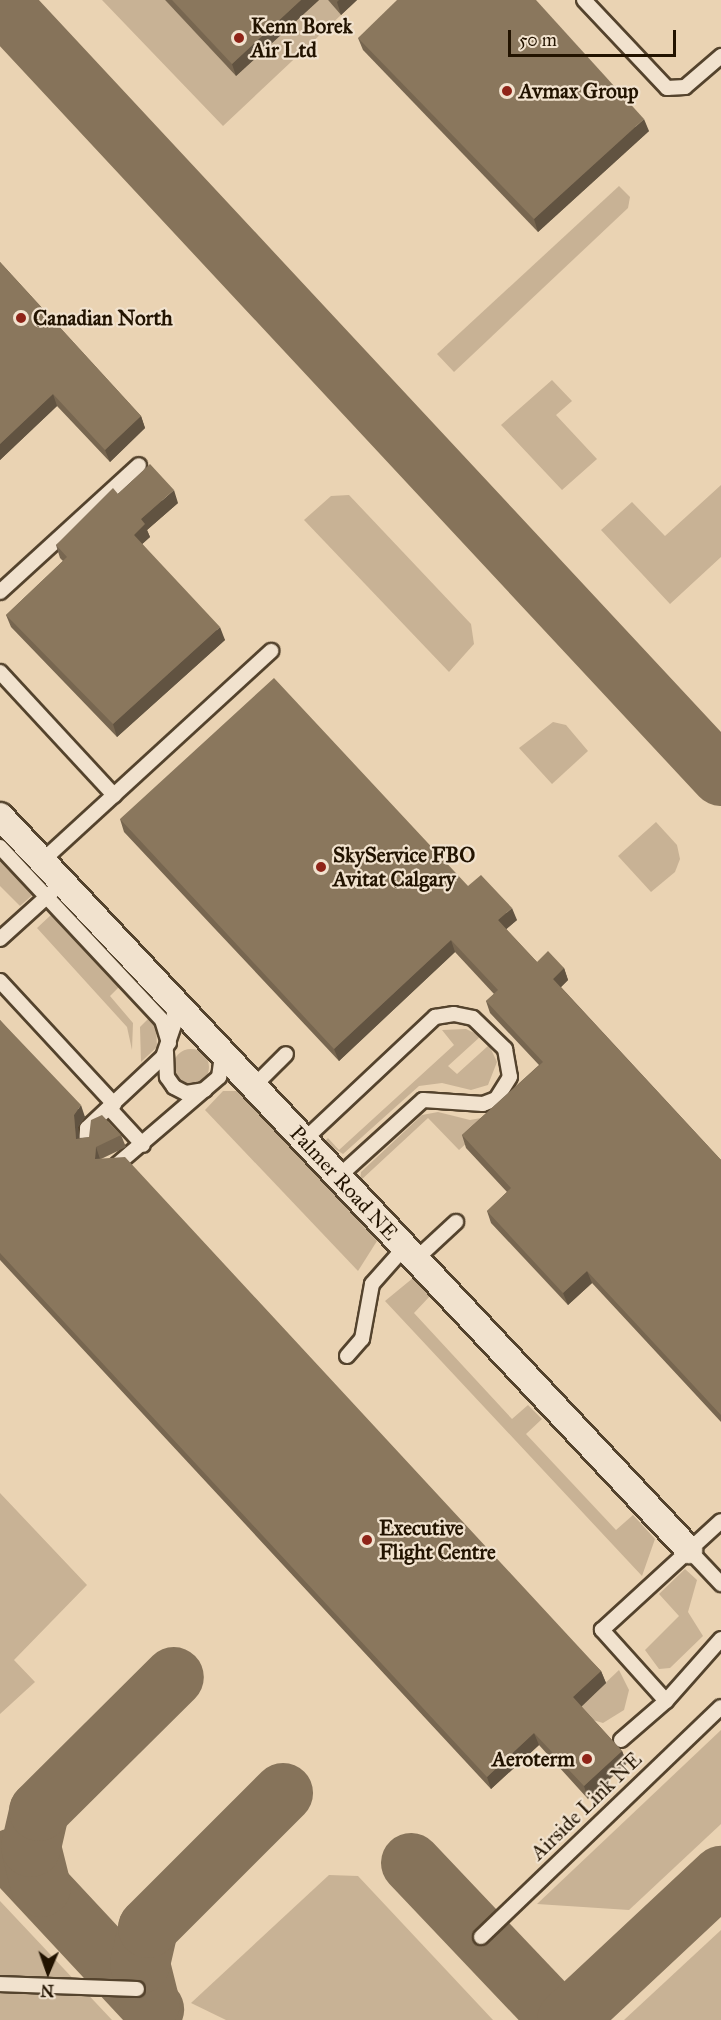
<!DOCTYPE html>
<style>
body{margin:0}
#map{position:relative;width:721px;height:2020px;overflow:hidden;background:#ead3b3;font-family:"IM FELL Great Primer",serif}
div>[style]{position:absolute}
.green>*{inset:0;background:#c8b295}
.round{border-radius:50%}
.taxiway>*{height:60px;margin:-30px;padding:0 30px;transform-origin:30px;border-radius:30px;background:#86735a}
.roads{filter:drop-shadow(2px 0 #54432d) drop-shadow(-2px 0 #54432d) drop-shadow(0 2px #54432d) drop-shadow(0 -2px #54432d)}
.service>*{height:14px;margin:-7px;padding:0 7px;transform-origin:7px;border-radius:7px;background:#f1e2ce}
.minor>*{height:26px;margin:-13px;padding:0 13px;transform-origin:13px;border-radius:13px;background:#f1e2ce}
.wall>*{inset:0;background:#776650}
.shaded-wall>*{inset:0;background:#615341}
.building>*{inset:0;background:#8a775d}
.dots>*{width:16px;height:16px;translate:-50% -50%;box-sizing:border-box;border:3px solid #f1e2ce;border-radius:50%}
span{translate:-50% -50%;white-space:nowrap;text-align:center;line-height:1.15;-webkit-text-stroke:4.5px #f1e2ce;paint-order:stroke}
.poi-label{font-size:21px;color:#221300;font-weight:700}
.left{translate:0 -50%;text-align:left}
.right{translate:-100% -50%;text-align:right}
.street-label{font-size:21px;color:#221300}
.north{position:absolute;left:18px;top:1942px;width:60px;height:60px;-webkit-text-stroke:4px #f1e2ce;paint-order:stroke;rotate:182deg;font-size:16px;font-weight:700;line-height:24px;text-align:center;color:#221300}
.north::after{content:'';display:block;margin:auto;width:21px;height:27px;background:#221300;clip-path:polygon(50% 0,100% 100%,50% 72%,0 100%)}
.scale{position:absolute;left:508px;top:30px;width:168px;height:27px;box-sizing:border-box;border:3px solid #221300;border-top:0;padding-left:8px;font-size:18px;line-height:21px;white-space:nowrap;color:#221300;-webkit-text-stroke:4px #f1e2ce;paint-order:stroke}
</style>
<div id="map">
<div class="green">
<i style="clip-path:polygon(102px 0,165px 0,236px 76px,319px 0,328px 0,341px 15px,223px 126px)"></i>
<i style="clip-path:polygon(619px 186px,630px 197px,628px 208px,454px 372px,437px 354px)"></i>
<i style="clip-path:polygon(552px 380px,572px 401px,556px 415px,597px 459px,562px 490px,501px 425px)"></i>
<i style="clip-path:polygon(721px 485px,721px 557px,670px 604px,601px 530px,632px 502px,665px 536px)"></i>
<i style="clip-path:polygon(349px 495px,471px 624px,474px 644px,449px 672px,304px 520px,331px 496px)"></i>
<i style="clip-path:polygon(553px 722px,566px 725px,588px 751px,552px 784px,519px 748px)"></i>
<i style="clip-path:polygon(656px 822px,677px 845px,680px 859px,675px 872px,651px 892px,618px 856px)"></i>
<i style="clip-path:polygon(0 853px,37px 891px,20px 906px,0 886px)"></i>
<i style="clip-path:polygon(52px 914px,119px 987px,110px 996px,133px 1023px,132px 1050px,127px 1027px,37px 928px)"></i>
<i style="clip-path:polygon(149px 1018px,156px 1026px,157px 1047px,141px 1062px,140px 1027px)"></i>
<i style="clip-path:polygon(466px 1029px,481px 1036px,448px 1066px,457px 1074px,489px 1045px,497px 1062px,488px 1085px,471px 1090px,442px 1083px,419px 1086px,343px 1154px,324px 1142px,328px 1138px,339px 1150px,454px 1045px,442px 1030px)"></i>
<i class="round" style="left:173px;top:1049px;width:36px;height:36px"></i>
<i style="clip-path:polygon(223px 1091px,239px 1091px,377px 1241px,358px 1271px,205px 1110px)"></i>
<i style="clip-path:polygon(438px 1112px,470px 1120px,498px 1115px,459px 1150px,428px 1118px,360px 1181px,361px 1172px,422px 1115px)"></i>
<i style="clip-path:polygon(413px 1278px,430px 1296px,414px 1313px,512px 1419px,528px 1405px,542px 1419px,526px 1434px,616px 1530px,633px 1515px,655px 1539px,642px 1576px,385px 1301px)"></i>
<i style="clip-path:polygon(0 1493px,87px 1585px,14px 1660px,35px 1682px,0 1714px)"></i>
<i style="clip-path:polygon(685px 1569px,697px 1580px,688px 1612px,703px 1636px,670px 1668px,659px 1669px,645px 1650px,679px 1616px,659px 1594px)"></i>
<i style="clip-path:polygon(619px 1670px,629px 1690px,624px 1710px,603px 1723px,586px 1718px,578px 1709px)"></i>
<i style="clip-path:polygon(721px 1730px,721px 1824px,629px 1910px,537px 1904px)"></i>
<i style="clip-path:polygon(329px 1875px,358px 1876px,493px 2020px,226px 2020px,191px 2003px)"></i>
<i style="clip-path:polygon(0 1901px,112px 2020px,0 2020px)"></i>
<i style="clip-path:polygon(721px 1930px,721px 2020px,624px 2020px)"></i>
</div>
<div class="taxiway">
<i style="left:10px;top:13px;width:1043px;rotate:47.02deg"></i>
<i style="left:13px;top:1858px;width:207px;rotate:47deg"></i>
<i style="left:411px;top:1863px;width:216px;rotate:46.5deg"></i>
<i style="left:41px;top:1887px;width:41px;rotate:-104deg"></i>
<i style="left:31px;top:1847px;width:37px;rotate:-77deg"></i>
<i style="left:39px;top:1811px;width:190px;rotate:-44.8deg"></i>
<i style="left:150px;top:2004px;width:41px;rotate:-104deg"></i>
<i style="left:140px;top:1964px;width:37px;rotate:-77deg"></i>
<i style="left:148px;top:1928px;width:191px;rotate:-45deg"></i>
<i style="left:567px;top:2020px;width:211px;rotate:-43.1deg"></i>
</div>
<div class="roads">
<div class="service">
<i style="left:584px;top:0;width:121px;rotate:46.7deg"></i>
<i style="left:667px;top:88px;width:18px;rotate:-3deg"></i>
<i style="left:685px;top:87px;width:48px;rotate:-40.7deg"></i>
<i style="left:0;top:592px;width:188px;rotate:-42.4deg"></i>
<i style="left:0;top:672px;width:168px;rotate:47.2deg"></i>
<i style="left:0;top:847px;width:237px;rotate:46.9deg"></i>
<i style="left:162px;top:1020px;width:24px;rotate:73deg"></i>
<i style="left:42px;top:861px;width:311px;rotate:-42.5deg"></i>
<i style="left:0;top:939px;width:70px;rotate:-42.1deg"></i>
<i style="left:0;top:981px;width:168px;rotate:47.2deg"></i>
<i style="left:166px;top:1052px;width:25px;rotate:88deg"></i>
<i style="left:167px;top:1077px;width:12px;rotate:55deg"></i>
<i style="left:174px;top:1087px;width:13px;rotate:27deg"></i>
<i style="left:186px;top:1093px;width:19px;rotate:-9deg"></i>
<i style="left:254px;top:1086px;width:45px;rotate:-45deg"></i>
<i style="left:109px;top:1108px;width:50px;rotate:47.4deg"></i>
<i style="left:304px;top:1140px;width:180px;rotate:-43.2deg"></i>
<i style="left:435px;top:1017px;width:19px;rotate:-9deg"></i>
<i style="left:454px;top:1014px;width:19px;rotate:12deg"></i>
<i style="left:473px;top:1018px;width:45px;rotate:44.1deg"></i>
<i style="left:505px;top:1049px;width:28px;rotate:80deg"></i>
<i style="left:510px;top:1077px;width:26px;rotate:122deg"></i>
<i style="left:496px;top:1099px;width:14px;rotate:159deg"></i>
<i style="left:483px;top:1104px;width:60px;rotate:-176.2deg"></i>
<i style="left:423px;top:1100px;width:115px;rotate:137.8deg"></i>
<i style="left:86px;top:1144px;width:16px;rotate:-86deg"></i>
<i style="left:87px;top:1128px;width:104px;rotate:-43.1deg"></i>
<i style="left:163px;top:1057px;width:37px;rotate:-71deg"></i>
<i style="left:175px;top:1022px;width:17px;rotate:-97deg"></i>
<i style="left:113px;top:1168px;width:140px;rotate:-40.6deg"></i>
<i style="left:219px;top:1077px;width:22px;rotate:-82deg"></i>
<i style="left:415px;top:1260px;width:56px;rotate:-42.8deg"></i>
<i style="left:347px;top:1356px;width:23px;rotate:-49deg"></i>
<i style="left:362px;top:1339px;width:56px;rotate:-79.7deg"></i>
<i style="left:372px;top:1284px;width:48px;rotate:-48.4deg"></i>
<i style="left:689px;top:1550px;width:47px;rotate:46.7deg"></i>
<i style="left:666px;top:1701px;width:96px;rotate:-132deg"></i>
<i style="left:602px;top:1630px;width:161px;rotate:-42.5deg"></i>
<i style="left:621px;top:1740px;width:60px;rotate:-40.9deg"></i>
<i style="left:666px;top:1701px;width:83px;rotate:-48.4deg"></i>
<i style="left:481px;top:1937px;width:332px;rotate:-43.8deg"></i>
<i style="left:0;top:1984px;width:137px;rotate:2.1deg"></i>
</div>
<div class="minor">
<i style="left:0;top:816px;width:1007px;rotate:46.81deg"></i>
</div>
</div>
<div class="wall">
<i style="clip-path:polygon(165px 0,319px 0,236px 76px)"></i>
<i style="clip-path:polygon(328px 0,357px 0,341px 15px)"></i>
<i style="clip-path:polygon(358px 38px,649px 131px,538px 232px,363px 50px)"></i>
<i style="clip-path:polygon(0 262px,141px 416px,145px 428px,110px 462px,57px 406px,0 460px)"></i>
<i style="clip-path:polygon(118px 494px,178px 503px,147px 530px,150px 537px,142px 544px,225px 640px,117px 737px,11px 627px,6px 615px,63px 561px,60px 558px,56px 545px)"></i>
<i style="clip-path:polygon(120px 819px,468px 886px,517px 920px,506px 929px,537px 962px,564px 968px,568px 980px,561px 987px,721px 1160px,721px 1422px,592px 1283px,568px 1305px,491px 1223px,487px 1211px,507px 1192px,466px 1148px,462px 1135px,539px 1065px,490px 1013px,486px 1001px,494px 994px,455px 952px,339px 1061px,124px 832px)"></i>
<i style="clip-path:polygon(0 1020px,85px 1117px,78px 1127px,79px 1138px,121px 1135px,126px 1147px,101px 1159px,601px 1671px,606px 1683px,581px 1706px,622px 1751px,627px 1763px,588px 1799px,539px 1745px,491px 1789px,0 1260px)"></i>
</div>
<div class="shaded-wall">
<i style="clip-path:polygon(301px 0,319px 0,236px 76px,232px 64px)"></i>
<i style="clip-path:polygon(339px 0,357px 0,341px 15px,337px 2px)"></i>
<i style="clip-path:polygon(644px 119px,649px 131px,538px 232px,534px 219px)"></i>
<i style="clip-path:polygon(53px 394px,57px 406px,0 460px,0 444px)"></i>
<i style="clip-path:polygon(141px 416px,145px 428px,110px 462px,105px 450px)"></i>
<i style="clip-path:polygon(174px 490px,178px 503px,147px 530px,150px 537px,139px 547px,134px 535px,141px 519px)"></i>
<i style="clip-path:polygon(220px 627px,225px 640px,117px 737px,113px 724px)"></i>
<i style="clip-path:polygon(512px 908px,517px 920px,503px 932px,498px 920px)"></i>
<i style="clip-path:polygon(451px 940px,455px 952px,339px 1061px,334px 1049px)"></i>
<i style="clip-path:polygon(564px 968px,568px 980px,557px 991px,553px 979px)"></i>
<i style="clip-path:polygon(81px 1105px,85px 1117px,78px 1127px,81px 1151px,76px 1139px,74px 1115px)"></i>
<i style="clip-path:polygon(96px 1147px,100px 1159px,95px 1159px)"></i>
<i style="clip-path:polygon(587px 1271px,592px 1283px,568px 1305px,563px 1293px)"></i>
<i style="clip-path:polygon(601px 1671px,606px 1683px,578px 1710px,573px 1697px)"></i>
<i style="clip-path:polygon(534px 1733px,539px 1745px,491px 1789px,487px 1777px)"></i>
<i style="clip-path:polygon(622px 1751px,627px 1763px,588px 1799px,584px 1786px)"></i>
</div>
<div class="building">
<i style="clip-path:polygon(172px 0,301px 0,232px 64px)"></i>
<i style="clip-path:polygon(397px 0,536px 0,644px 119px,534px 219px,358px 38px)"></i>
<i style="clip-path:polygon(0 262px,141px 416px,105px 450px,53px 394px,0 444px)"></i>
<i style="clip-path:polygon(150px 464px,174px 490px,141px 519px,145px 524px,134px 535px,220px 627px,113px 724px,6px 615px,67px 557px,56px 545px,113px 488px,118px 494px)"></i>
<i style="clip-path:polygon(274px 678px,468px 886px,481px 875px,512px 908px,498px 920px,537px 962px,548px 951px,564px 968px,553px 979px,721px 1160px,721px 1415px,587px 1271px,563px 1293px,487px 1211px,511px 1188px,462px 1135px,543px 1062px,486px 1001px,498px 990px,451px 940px,334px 1049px,120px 819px)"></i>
<i style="clip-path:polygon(0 1020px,81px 1105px,74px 1115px,76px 1139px,89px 1137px,91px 1120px,102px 1115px,121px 1135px,96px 1147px,95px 1159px,125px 1157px,601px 1671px,573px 1697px,622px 1751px,584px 1786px,534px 1733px,487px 1777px,0 1253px)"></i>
</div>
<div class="dots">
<i style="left:239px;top:38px;background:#8f2418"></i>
<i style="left:507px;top:91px;background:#8f2418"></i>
<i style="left:21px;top:318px;background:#8f2418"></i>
<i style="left:321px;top:867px;background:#8f2418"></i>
<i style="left:367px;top:1540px;background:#8f2418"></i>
<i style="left:587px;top:1759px;background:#8f2418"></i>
</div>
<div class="poi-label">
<span class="left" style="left:251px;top:38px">Kenn Borek<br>Air Ltd</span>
<span class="left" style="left:519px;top:91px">Avmax Group</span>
<span class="left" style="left:33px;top:318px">Canadian North</span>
<span class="left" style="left:333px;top:867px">SkyService FBO<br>Avitat Calgary</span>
<span class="left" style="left:379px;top:1540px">Executive<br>Flight Centre</span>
<span class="right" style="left:575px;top:1759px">Aeroterm</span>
</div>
<div class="street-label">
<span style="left:344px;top:1183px;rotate:47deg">Palmer Road NE</span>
<span style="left:586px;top:1806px;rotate:-44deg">Airside Link NE</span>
</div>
<div class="north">N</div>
<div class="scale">50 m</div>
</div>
